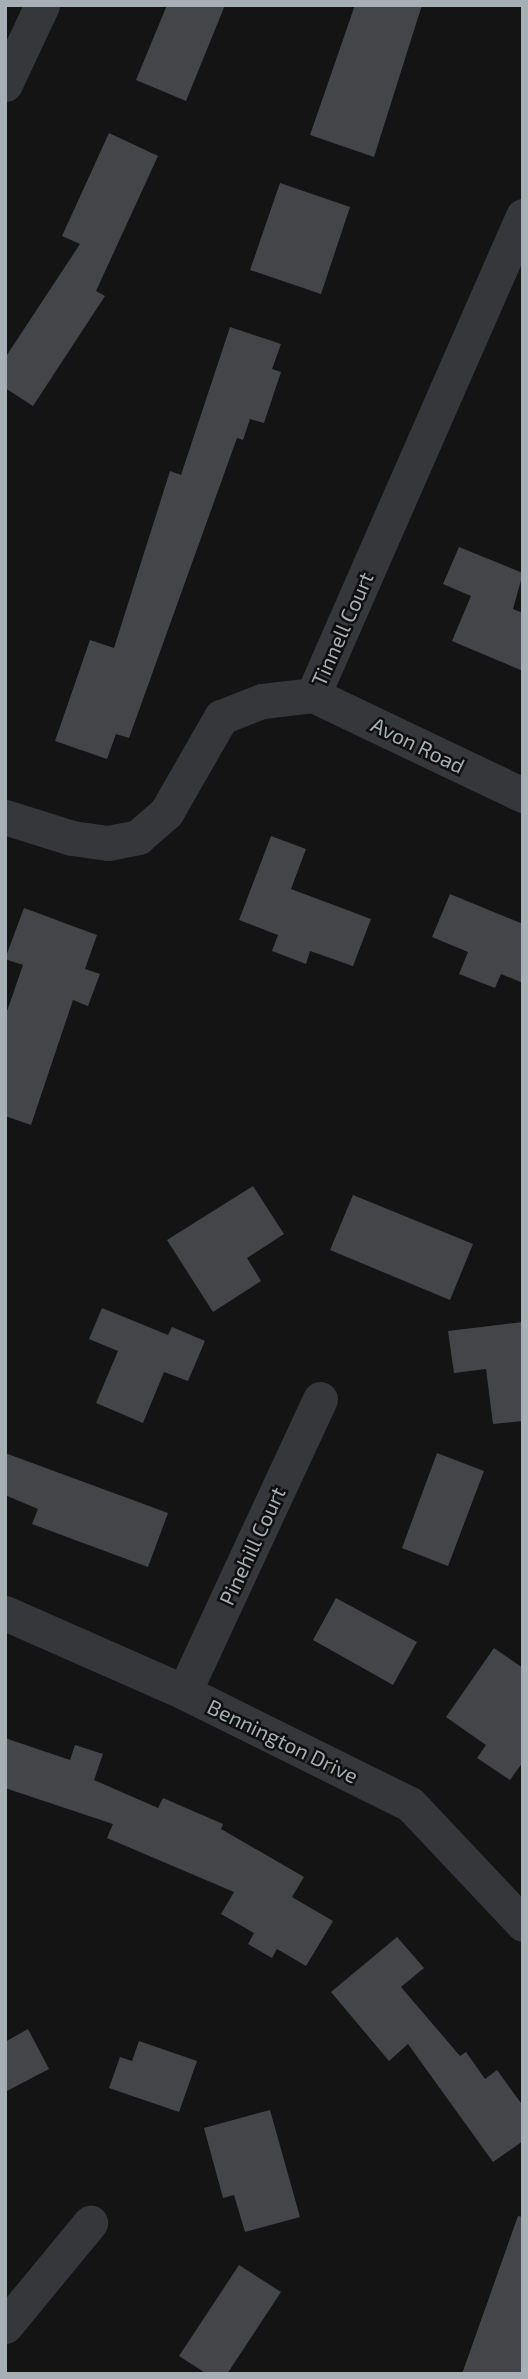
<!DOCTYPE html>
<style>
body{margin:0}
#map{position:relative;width:528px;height:2379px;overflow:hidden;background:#141415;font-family:"Exo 2",sans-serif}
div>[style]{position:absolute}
.building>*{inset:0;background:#434548}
.street>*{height:35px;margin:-17.5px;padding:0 17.5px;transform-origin:17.5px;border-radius:17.5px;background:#35373a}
span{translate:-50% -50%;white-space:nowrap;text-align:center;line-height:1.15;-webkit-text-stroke:5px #0f0f10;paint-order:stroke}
.street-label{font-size:21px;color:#a6afb4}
.frame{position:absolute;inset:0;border:7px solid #a6afb4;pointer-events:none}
</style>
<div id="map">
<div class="building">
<i style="clip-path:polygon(167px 5px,225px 5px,186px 101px,136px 80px)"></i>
<i style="clip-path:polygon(355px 5px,422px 5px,374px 157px,310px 135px)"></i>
<i style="clip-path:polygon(109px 133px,158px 156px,96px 291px,105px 296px,33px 406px,5px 388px,5px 358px,80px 244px,62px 236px)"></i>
<i style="clip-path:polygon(280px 183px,350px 207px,321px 294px,250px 270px)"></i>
<i style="clip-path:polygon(230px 327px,281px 344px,272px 369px,281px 372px,264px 423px,250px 419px,243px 440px,237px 438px,129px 738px,116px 734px,107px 759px,55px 741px,90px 640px,114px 648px,170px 471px,181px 475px)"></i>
<i style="clip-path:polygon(459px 547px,523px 573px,513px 609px,523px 613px,523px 671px,452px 641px,471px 596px,443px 584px)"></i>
<i style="clip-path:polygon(271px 836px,306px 849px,291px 889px,371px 919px,353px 966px,310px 951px,306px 964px,272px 951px,278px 935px,239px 920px)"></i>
<i style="clip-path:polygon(450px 894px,523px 924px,523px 983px,501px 974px,495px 988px,459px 974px,468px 952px,432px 937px)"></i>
<i style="clip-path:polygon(24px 908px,97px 935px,85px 969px,100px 974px,88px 1006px,73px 1000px,31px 1125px,5px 1116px,5px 1017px,23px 965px,5px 959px)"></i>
<i style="clip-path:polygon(253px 1186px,284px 1234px,247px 1258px,261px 1281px,213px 1312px,167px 1240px)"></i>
<i style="clip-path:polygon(353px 1195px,473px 1244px,450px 1300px,330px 1250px)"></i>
<i style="clip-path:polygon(102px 1308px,168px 1335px,172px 1327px,205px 1341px,188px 1381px,164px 1372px,143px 1423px,96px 1403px,118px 1351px,89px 1339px)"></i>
<i style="clip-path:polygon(523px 1322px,523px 1421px,493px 1424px,486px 1369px,454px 1373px,448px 1331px)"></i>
<i style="clip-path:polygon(5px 1453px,168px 1513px,148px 1567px,32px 1524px,38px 1509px,5px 1495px)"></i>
<i style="clip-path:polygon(437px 1453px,484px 1471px,448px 1566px,402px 1548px)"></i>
<i style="clip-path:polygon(336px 1598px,417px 1642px,393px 1685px,313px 1640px)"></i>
<i style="clip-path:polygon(494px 1648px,523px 1668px,523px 1762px,510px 1780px,477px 1758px,486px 1745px,446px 1717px)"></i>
<i style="clip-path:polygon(5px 1738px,70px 1760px,75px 1745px,103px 1754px,94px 1780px,158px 1808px,163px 1798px,223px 1824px,221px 1829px,304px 1877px,292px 1897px,333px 1921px,306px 1966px,277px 1949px,272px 1958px,248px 1944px,254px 1933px,221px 1914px,234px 1892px,107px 1838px,113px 1824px,5px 1788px)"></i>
<i style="clip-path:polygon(397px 1937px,424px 1968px,401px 1987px,460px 2056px,466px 2052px,485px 2079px,497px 2070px,523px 2106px,523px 2141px,493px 2162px,408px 2044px,389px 2061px,331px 1992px)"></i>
<i style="clip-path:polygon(28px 2029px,49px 2069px,5px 2092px,5px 2042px)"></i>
<i style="clip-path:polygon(139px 2041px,197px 2061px,179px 2112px,109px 2088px,120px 2057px,132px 2061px)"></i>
<i style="clip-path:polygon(270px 2110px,300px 2217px,245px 2232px,234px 2195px,223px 2198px,204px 2128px)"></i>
<i style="clip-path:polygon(518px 2216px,523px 2217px,523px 2374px,462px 2374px)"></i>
<i style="clip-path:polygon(239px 2265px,281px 2292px,227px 2374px,207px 2374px,179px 2356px)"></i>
</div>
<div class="street">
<i style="left:5px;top:84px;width:87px;rotate:-64.9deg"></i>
<i style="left:313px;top:695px;width:233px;rotate:25.5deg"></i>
<i style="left:5px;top:817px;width:70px;rotate:17.4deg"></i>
<i style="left:72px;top:838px;width:36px;rotate:8deg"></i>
<i style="left:108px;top:843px;width:31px;rotate:-11deg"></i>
<i style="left:138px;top:837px;width:37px;rotate:-41deg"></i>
<i style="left:166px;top:813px;width:111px;rotate:-60.2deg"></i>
<i style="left:221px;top:717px;width:44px;rotate:-21.3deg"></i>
<i style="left:262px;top:701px;width:51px;rotate:-6.7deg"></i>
<i style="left:313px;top:695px;width:523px;rotate:-66.33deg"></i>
<i style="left:5px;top:1613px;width:196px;rotate:23.8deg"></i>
<i style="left:184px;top:1692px;width:252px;rotate:26.4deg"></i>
<i style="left:410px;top:1804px;width:165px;rotate:46.7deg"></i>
<i style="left:184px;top:1692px;width:323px;rotate:-65.1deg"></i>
<i style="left:5px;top:2326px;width:134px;rotate:-50.5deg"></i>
</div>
<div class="street-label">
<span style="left:342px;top:629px;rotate:-66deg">Tinnell Court</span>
<span style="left:418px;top:745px;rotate:26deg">Avon Road</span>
<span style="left:252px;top:1546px;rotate:-65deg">Pinehill Court</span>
<span style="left:283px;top:1741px;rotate:26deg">Bennington Drive</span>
</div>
<div class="frame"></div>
</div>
